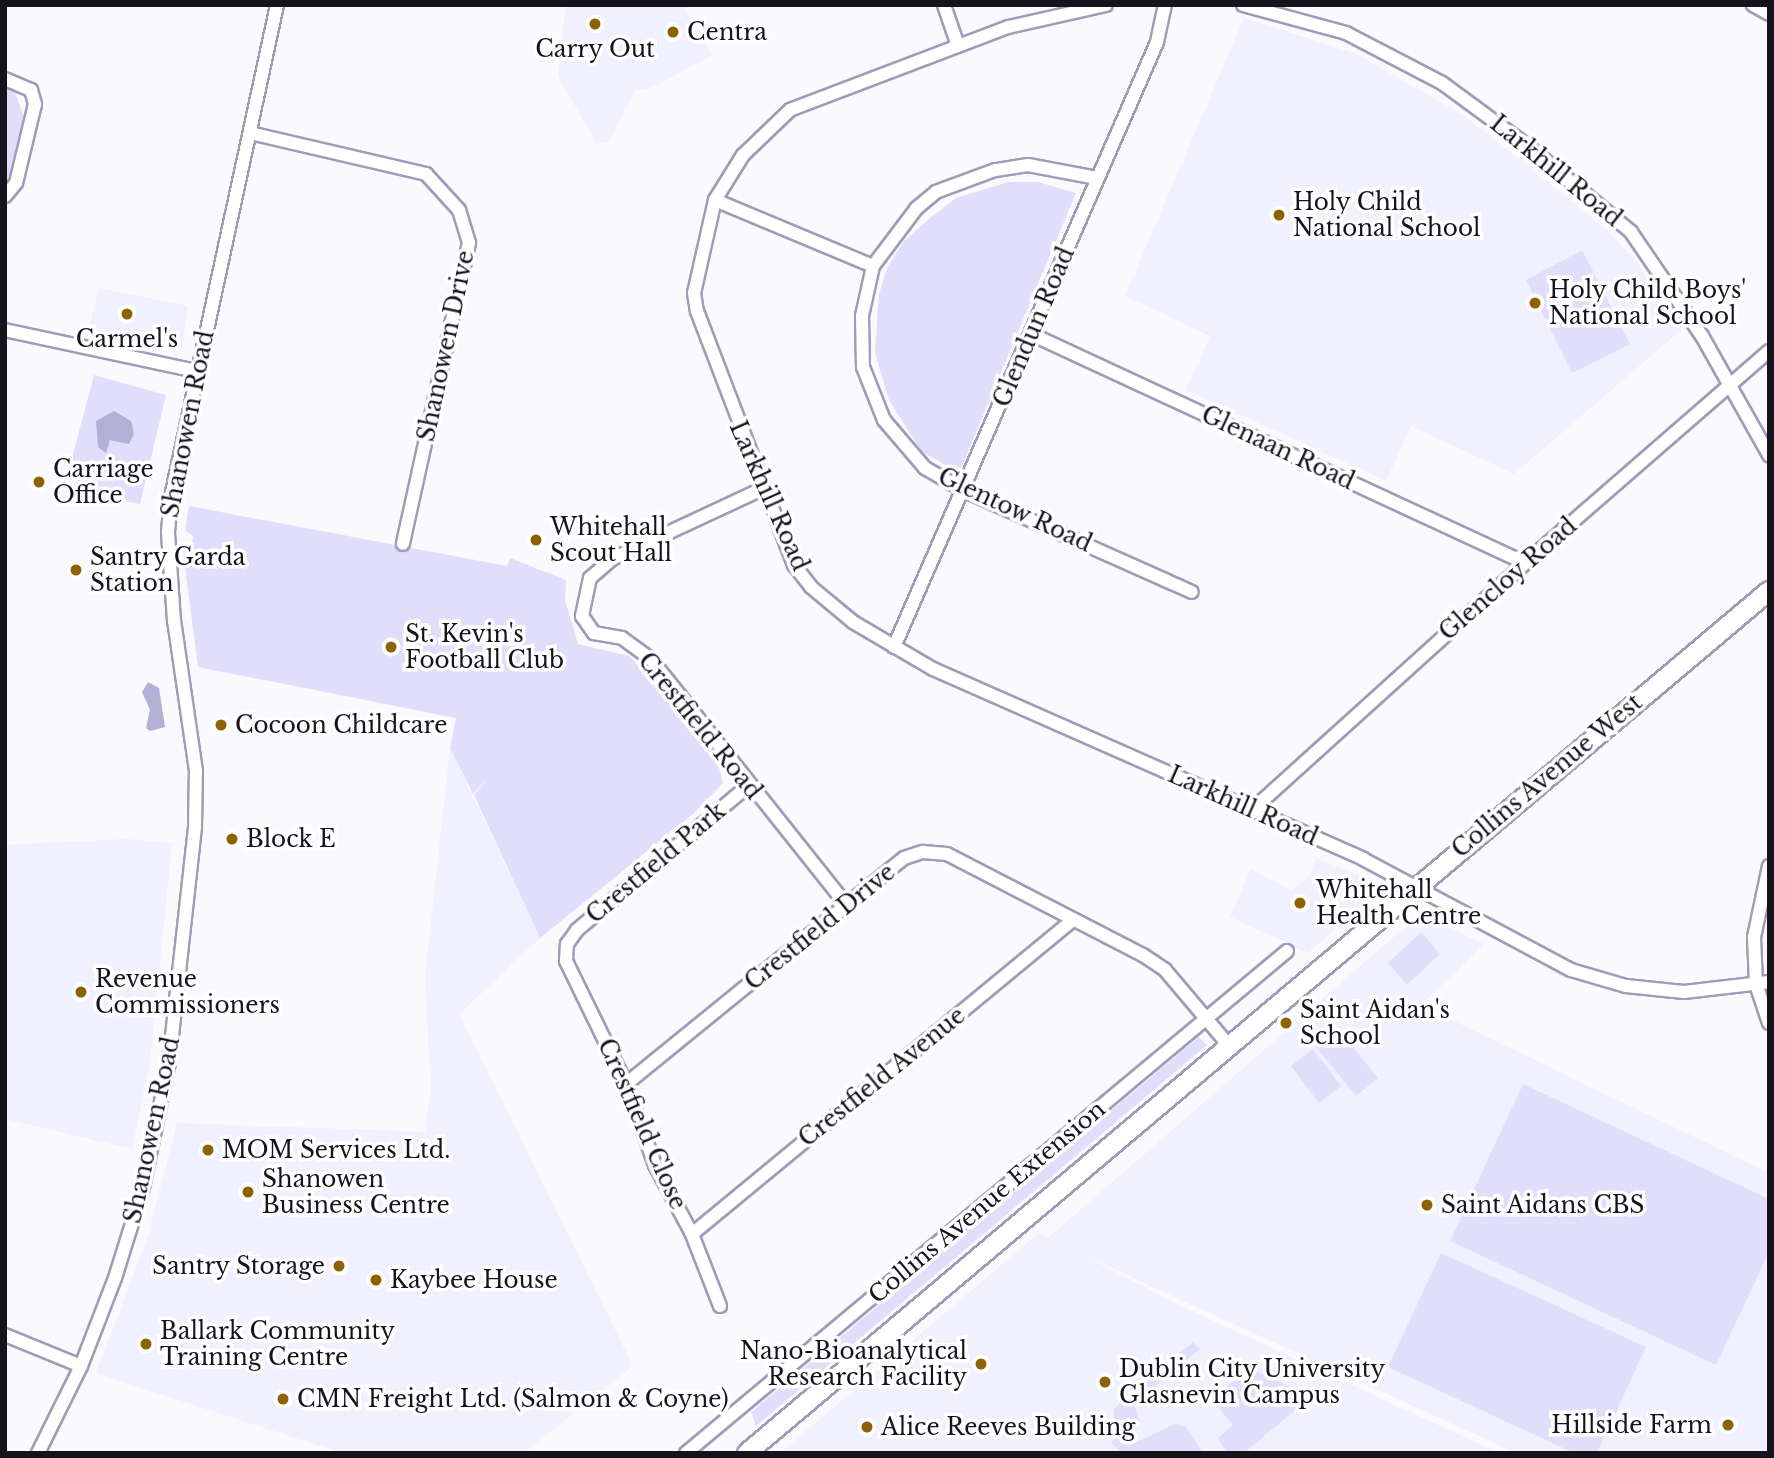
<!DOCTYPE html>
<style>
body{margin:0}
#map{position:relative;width:1774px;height:1458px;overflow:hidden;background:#f9f9fe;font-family:"Libre Baskerville",serif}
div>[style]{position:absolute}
.built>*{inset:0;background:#f1f0fe}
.green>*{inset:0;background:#e1defb}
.water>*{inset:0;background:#b3b0d5}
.roads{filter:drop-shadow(2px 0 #9e9cb6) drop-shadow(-2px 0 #9e9cb6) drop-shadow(0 2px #9e9cb6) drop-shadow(0 -2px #9e9cb6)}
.street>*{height:12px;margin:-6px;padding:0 6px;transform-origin:6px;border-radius:6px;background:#fff}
.secondary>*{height:18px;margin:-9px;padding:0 9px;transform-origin:9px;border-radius:9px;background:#fff}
.dots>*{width:19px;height:19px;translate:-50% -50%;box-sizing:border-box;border:4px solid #fff;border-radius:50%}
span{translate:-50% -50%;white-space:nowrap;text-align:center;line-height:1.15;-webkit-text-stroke:7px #fff;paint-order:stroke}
.poi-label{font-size:23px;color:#15141d}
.left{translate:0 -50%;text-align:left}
.right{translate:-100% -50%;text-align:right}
.street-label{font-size:23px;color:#15141d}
.frame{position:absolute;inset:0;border:7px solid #15141d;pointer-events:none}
</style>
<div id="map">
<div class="built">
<i style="clip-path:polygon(566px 5px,683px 5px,712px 55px,654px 87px,635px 91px,610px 141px,597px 144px,558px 76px)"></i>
<i style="clip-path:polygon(1244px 18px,1354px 53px,1465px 116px,1605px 228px,1637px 262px,1681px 330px,1514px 474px,1411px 426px,1386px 481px,1186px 390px,1210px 336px,1125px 296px)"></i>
<i style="clip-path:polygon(99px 288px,188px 306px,182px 348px,89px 327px)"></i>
<i style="clip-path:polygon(450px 748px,540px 938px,459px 1014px,633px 1366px,524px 1453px,341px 1453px,96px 1373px,148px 1236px,177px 1123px,425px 1132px,431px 1089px,425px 976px)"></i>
<i style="clip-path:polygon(126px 839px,172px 843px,150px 1061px,132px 1149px,5px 1119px,5px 845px)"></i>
<i style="clip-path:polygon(1316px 858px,1376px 882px,1380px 890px,1308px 953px,1230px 917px,1251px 869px,1292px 890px,1309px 876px)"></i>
<i style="clip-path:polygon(1420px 914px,1484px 944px,1421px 1005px,1769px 1173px,1769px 1453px,1516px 1453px,1081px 1254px,1183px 1307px,1499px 1453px,780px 1453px,1039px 1233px,1048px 1238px)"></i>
</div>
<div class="green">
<i style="clip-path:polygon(5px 88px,14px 90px,24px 117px,10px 181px,5px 184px)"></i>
<i style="clip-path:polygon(1008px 182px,1038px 182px,1076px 193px,959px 473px,921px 451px,889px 400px,875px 353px,879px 294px,887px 268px,904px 241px,929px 219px,956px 198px)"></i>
<i style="clip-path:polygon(1582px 250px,1630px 344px,1572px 373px,1526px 280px)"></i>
<i style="clip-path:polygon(94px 375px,166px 395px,140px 504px,76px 492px,79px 473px,69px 469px)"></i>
<i style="clip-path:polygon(189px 506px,507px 566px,510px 558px,566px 580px,565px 600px,578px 644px,630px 656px,718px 763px,723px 783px,693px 814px,540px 938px,474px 795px,490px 776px,473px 794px,450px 748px,456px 718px,198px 667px,183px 551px,192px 547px,193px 536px,185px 530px)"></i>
<i style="clip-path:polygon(1421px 932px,1440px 954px,1407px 985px,1388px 963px)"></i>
<i style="clip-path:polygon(1337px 1028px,1378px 1078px,1356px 1096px,1315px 1046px)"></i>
<i style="clip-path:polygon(1199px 1037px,1207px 1045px,756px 1426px,751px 1412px)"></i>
<i style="clip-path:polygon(1313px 1049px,1341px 1086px,1319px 1103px,1291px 1066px)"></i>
<i style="clip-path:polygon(1523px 1084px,1769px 1199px,1769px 1252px,1716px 1365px,1450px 1241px)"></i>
<i style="clip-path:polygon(1441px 1253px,1646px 1347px,1597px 1453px,1574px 1453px,1388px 1367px)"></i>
<i style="clip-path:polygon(1193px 1342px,1200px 1349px,1134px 1404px,1140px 1422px,1114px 1420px,1114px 1409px,1121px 1402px)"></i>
<i style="clip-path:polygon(1250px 1368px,1301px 1392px,1306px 1401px,1244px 1453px,1227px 1453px,1218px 1438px,1233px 1425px,1211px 1399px)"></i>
<i style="clip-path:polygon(1175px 1424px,1186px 1427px,1203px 1453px,1120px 1453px,1111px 1442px,1120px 1434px,1128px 1446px)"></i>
</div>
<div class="water">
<i style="clip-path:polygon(114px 411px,131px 421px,134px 434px,129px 444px,110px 440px,106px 453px,98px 447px,96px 421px)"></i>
<i style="clip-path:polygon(148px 682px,159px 688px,165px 727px,150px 731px,146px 728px,150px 710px,142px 692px)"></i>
</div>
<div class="roads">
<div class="street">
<i style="left:944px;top:5px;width:43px;rotate:71.1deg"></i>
<i style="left:1106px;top:5px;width:100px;rotate:167.3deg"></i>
<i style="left:1008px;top:27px;width:233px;rotate:159.2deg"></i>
<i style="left:790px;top:110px;width:65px;rotate:136.2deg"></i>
<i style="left:743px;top:155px;width:53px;rotate:121.9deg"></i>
<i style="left:715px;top:200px;width:95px;rotate:102.7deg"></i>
<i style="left:694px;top:293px;width:18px;rotate:81deg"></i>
<i style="left:697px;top:311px;width:272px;rotate:69.1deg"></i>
<i style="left:794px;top:565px;width:28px;rotate:52deg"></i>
<i style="left:811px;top:587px;width:55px;rotate:39.8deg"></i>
<i style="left:853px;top:622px;width:93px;rotate:30.4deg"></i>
<i style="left:933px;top:669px;width:470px;rotate:23.8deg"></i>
<i style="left:1363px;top:859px;width:236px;rotate:28.1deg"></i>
<i style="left:1571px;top:970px;width:57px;rotate:16.2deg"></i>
<i style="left:1626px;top:986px;width:58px;rotate:5.9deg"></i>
<i style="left:1684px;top:992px;width:86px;rotate:-6.7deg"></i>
<i style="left:1243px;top:5px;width:107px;rotate:15.2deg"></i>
<i style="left:1346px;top:33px;width:108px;rotate:27.5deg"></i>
<i style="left:1442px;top:83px;width:108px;rotate:36.3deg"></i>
<i style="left:1529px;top:147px;width:133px;rotate:39.8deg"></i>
<i style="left:1631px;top:232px;width:126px;rotate:55.7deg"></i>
<i style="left:1702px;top:336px;width:137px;rotate:60.6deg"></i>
<i style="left:1753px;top:5px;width:18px;rotate:29deg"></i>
<i style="left:5px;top:79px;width:28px;rotate:23deg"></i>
<i style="left:31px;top:90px;width:15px;rotate:74deg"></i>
<i style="left:35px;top:104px;width:81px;rotate:103.5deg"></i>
<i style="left:16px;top:183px;width:17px;rotate:130deg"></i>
<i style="left:250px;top:133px;width:181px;rotate:13.1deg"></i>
<i style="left:426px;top:174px;width:49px;rotate:47.5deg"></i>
<i style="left:459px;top:210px;width:34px;rotate:73deg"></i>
<i style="left:469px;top:243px;width:308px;rotate:102.4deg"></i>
<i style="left:1097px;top:178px;width:70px;rotate:-169.3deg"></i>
<i style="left:1028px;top:165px;width:33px;rotate:171deg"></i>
<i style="left:995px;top:170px;width:63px;rotate:159.6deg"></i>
<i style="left:936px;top:192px;width:26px;rotate:140deg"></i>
<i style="left:916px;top:209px;width:71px;rotate:127deg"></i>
<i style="left:873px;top:266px;width:51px;rotate:102.4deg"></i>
<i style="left:862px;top:316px;width:51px;rotate:88.9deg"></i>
<i style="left:863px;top:367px;width:57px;rotate:68.4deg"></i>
<i style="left:884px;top:420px;width:63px;rotate:49.5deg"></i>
<i style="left:925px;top:468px;width:46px;rotate:29.9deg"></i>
<i style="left:965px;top:491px;width:248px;rotate:24deg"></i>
<i style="left:715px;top:200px;width:171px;rotate:22.7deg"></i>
<i style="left:5px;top:330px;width:196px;rotate:12.1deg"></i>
<i style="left:1031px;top:334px;width:544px;rotate:24.87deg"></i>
<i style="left:762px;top:489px;width:166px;rotate:155deg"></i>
<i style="left:612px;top:559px;width:29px;rotate:139deg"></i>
<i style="left:590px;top:578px;width:39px;rotate:102deg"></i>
<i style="left:582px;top:616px;width:21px;rotate:55deg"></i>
<i style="left:594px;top:633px;width:28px;rotate:10deg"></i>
<i style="left:622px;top:638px;width:34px;rotate:36deg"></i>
<i style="left:650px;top:658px;width:317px;rotate:51.5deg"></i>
<i style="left:894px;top:647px;width:660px;rotate:-66.5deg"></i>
<i style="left:1157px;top:42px;width:38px;rotate:-78deg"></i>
<i style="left:1252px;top:810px;width:368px;rotate:-42.1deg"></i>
<i style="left:1525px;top:563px;width:323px;rotate:-41deg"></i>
<i style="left:1769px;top:866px;width:73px;rotate:101.9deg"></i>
<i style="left:1754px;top:937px;width:47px;rotate:87.6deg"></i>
<i style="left:1756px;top:984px;width:41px;rotate:71.6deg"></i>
<i style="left:626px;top:1084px;width:358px;rotate:-39.1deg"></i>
<i style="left:904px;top:858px;width:20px;rotate:-18deg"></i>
<i style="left:923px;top:852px;width:24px;rotate:5deg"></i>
<i style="left:947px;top:854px;width:220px;rotate:27.3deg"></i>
<i style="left:1143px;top:955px;width:27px;rotate:34deg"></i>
<i style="left:1165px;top:970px;width:102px;rotate:49.8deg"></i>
<i style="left:692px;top:1234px;width:494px;rotate:-39.5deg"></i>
<i style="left:720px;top:1306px;width:77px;rotate:-111.3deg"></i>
<i style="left:692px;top:1234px;width:78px;rotate:-118.2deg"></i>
<i style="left:655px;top:1165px;width:86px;rotate:-109.7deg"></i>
<i style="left:626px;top:1084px;width:137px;rotate:-116deg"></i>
<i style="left:566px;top:961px;width:17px;rotate:-87deg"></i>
<i style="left:567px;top:944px;width:17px;rotate:-54deg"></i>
<i style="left:577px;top:930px;width:225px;rotate:-40.1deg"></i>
<i style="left:5px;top:1335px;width:82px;rotate:22.2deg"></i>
<i style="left:38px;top:1453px;width:97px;rotate:-63.7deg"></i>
<i style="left:81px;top:1366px;width:94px;rotate:-68.9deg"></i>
<i style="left:115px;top:1278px;width:94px;rotate:-72.7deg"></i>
<i style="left:143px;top:1188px;width:128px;rotate:-78.3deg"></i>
<i style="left:169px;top:1063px;width:238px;rotate:-83.7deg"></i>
<i style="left:195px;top:826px;width:55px;rotate:-89deg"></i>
<i style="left:196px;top:771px;width:152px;rotate:-98.3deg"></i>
<i style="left:174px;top:621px;width:89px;rotate:-93.9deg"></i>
<i style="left:168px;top:532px;width:35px;rotate:-85deg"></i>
<i style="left:171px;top:497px;width:503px;rotate:-77.84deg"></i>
<i style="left:686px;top:1453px;width:783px;rotate:-39.87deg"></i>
</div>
<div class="secondary">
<i style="left:747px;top:1453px;width:1337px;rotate:-40.15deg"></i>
</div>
</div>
<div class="dots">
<i style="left:595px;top:24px;background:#8c6205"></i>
<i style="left:673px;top:32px;background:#8c6205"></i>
<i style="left:1279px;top:215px;background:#8c6205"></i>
<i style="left:1535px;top:303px;background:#8c6205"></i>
<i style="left:127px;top:314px;background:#8c6205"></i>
<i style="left:39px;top:482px;background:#8c6205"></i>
<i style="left:536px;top:540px;background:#8c6205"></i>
<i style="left:76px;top:570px;background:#8c6205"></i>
<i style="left:391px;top:647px;background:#8c6205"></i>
<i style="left:221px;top:725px;background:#8c6205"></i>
<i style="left:232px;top:839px;background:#8c6205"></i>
<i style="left:1300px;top:903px;background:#8c6205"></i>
<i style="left:81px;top:992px;background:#8c6205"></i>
<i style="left:1286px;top:1023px;background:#8c6205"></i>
<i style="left:208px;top:1150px;background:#8c6205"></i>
<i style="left:248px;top:1192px;background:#8c6205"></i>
<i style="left:1427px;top:1205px;background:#8c6205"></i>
<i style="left:339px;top:1266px;background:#8c6205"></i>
<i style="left:376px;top:1280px;background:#8c6205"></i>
<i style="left:146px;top:1344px;background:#8c6205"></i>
<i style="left:981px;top:1364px;background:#8c6205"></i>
<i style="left:1105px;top:1382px;background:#8c6205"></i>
<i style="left:283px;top:1399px;background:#8c6205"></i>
<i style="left:1728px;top:1425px;background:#8c6205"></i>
<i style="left:867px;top:1427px;background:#8c6205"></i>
</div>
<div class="poi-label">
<span class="left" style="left:687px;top:32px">Centra</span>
<span style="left:595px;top:49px">Carry Out</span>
<span class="left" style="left:1293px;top:215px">Holy Child<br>National School</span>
<span class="left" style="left:1549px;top:303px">Holy Child Boys'<br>National School</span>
<span style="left:127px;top:339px">Carmel's</span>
<span class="left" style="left:53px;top:482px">Carriage<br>Office</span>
<span class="left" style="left:550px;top:540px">Whitehall<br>Scout Hall</span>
<span class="left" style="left:90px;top:570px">Santry Garda<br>Station</span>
<span class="left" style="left:405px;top:647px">St. Kevin's<br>Football Club</span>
<span class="left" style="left:235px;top:725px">Cocoon Childcare</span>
<span class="left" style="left:246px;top:839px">Block E</span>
<span class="left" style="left:1316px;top:903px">Whitehall<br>Health Centre</span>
<span class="left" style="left:95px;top:992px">Revenue<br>Commissioners</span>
<span class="left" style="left:1300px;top:1023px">Saint Aidan's<br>School</span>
<span class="left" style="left:222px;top:1150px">MOM Services Ltd.</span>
<span class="left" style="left:262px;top:1192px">Shanowen<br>Business Centre</span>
<span class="left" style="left:1441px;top:1205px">Saint Aidans CBS</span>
<span class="right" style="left:325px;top:1266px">Santry Storage</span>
<span class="left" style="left:390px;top:1280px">Kaybee House</span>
<span class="left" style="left:160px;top:1344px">Ballark Community<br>Training Centre</span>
<span class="right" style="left:967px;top:1364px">Nano-Bioanalytical<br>Research Facility</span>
<span class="left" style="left:1119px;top:1382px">Dublin City University<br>Glasnevin Campus</span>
<span class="left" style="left:297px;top:1399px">CMN Freight Ltd. (Salmon &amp; Coyne)</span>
<span class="right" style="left:1712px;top:1425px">Hillside Farm</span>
<span class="left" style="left:881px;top:1427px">Alice Reeves Building</span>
</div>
<div class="street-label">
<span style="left:1556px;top:171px;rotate:39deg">Larkhill Road</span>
<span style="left:1034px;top:327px;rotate:-67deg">Glendun Road</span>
<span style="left:446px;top:346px;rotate:-78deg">Shanowen Drive</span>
<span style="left:188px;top:424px;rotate:-79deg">Shanowen Road</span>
<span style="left:1278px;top:448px;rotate:25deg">Glenaan Road</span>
<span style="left:769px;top:496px;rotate:66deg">Larkhill Road</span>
<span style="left:1015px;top:510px;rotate:25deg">Glentow Road</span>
<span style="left:1508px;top:579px;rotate:-41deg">Glencloy Road</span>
<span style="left:700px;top:726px;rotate:51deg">Crestfield Road</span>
<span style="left:1547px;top:776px;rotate:-40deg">Collins Avenue West</span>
<span style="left:1243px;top:806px;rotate:24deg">Larkhill Road</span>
<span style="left:656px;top:863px;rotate:-40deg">Crestfield Park</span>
<span style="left:820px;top:927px;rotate:-39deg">Crestfield Drive</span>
<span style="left:882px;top:1077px;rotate:-39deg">Crestfield Avenue</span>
<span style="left:642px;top:1124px;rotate:66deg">Crestfield Close</span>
<span style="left:152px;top:1130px;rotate:-78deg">Shanowen Road</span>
<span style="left:987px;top:1202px;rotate:-40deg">Collins Avenue Extension</span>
</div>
<div class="frame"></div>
</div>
